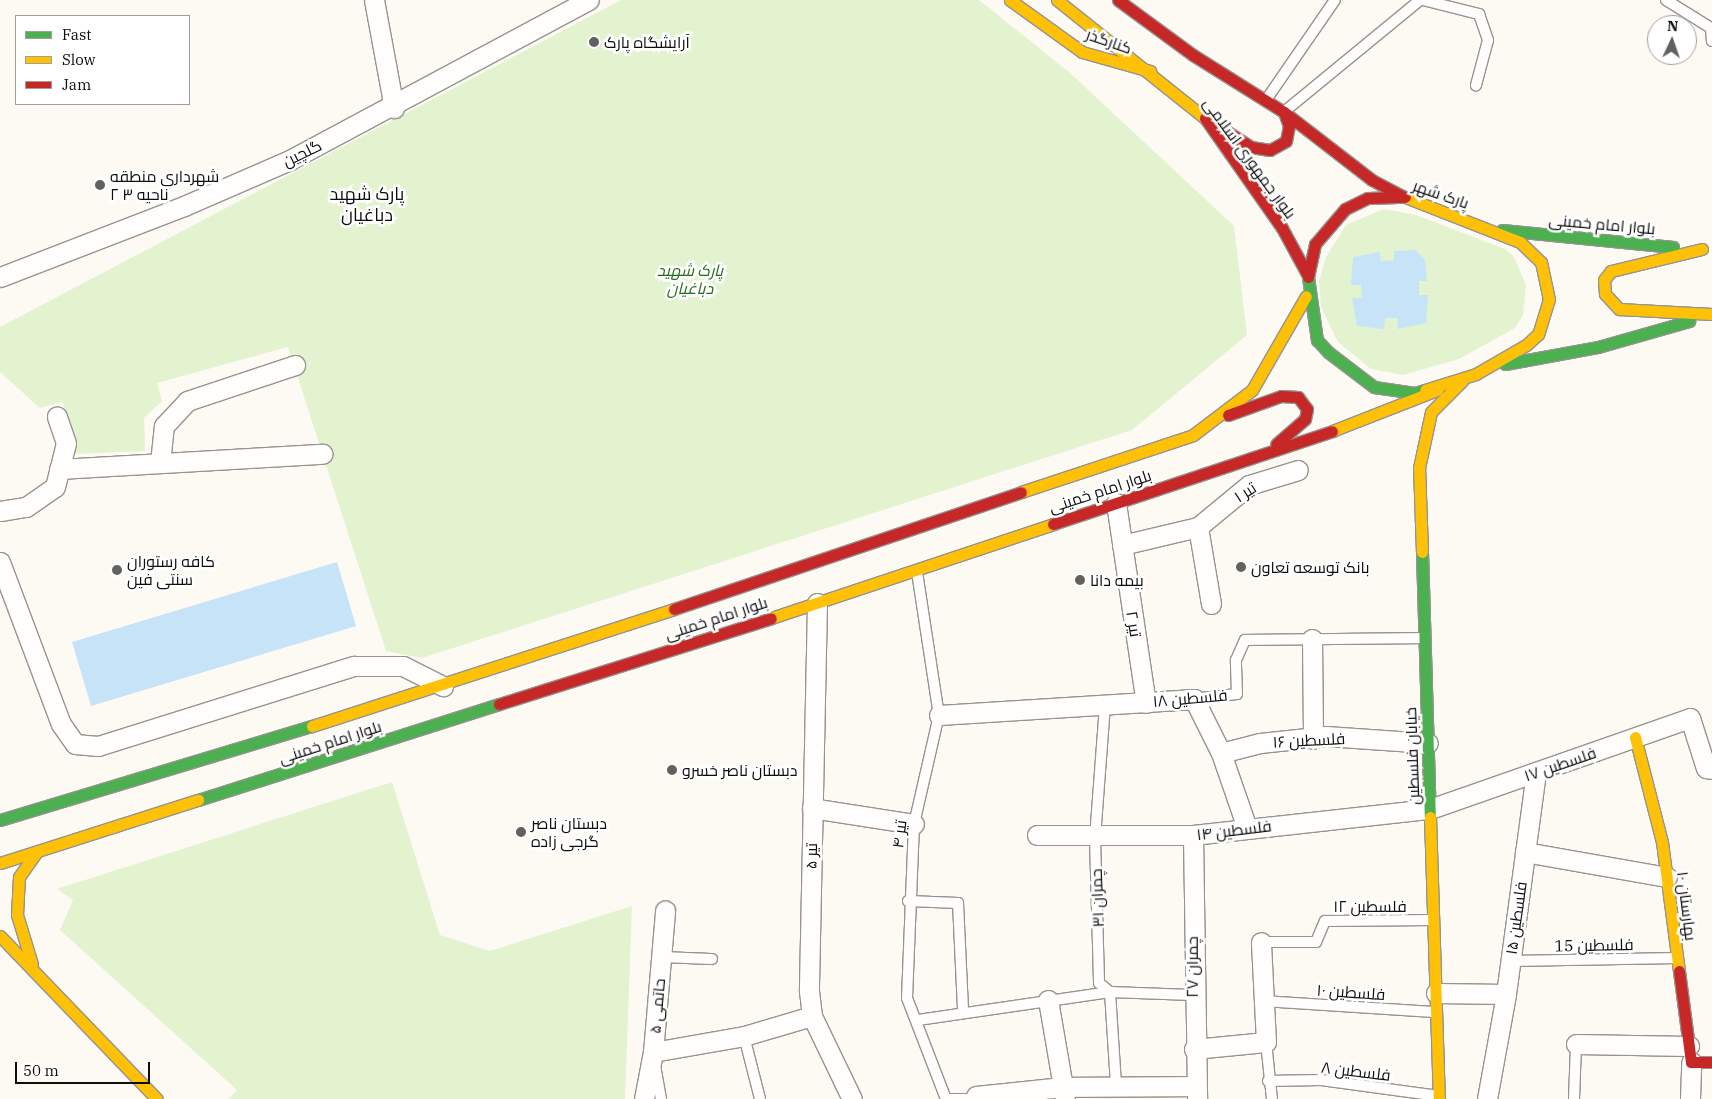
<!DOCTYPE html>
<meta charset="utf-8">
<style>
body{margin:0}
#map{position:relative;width:1712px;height:1099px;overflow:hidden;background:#fcfaf2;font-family:"IBM Plex Serif",Cairo,serif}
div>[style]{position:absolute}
.green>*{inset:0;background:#e3f3d0}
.water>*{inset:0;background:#c6e3f8}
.roads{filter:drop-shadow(1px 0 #959491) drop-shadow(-1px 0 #959491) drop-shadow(0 1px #959491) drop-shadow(0 -1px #959491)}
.lane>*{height:10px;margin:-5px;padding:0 5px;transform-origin:5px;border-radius:5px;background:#fffefd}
.street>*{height:19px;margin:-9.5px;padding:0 9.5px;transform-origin:9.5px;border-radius:9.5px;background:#fffefd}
.fast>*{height:11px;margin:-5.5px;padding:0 5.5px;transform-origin:5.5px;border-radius:5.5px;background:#4caf50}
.slow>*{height:11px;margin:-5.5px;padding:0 5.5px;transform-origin:5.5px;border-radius:5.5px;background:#ffc107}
.jam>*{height:11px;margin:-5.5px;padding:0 5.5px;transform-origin:5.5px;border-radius:5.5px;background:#c62828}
.dots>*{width:14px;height:14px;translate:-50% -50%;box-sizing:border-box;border:2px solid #fff;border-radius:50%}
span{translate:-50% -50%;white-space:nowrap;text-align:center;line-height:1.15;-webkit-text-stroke:5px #fff;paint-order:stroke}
.street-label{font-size:16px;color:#0e0e0e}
.poi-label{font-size:16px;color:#0e0e0e}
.left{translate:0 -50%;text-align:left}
.park-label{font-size:16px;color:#246c19;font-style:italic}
.neighbourhood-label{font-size:18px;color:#0e0e0e}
.legend{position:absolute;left:15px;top:15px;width:175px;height:90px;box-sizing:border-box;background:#fff;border:1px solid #9f9f9f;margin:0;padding:6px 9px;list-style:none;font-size:15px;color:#0e0e0e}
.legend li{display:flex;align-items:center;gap:10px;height:25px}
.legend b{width:25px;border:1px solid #9f9f9f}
.north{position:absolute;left:1647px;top:15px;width:50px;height:50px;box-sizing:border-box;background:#fff;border:1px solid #9f9f9f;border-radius:50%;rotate:3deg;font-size:14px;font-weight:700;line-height:20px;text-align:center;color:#0e0e0e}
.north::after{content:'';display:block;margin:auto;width:18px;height:22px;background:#61615e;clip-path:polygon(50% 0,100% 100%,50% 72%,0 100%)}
.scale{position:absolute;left:15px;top:1062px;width:135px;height:22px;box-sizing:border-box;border:2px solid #0e0e0e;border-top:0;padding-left:6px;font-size:15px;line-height:18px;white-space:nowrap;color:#0e0e0e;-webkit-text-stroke:4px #fff;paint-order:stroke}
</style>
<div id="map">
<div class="green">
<i style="clip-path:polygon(621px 0,979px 0,1069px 72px,1234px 226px,1247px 335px,1132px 430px,422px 658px,386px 651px,288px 347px,157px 383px,162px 401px,144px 418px,145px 451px,75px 454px,63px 402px,40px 408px,0 372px,0 327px)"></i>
<i style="clip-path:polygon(1384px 209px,1416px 215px,1505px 249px,1514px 257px,1526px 285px,1523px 315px,1515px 328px,1459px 359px,1403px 375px,1371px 369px,1338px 342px,1321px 307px,1319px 281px,1326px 257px,1346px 225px)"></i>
<i style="clip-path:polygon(392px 782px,440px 935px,490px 951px,632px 906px,625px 1099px,228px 1099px,237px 1090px,60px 930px,73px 900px,57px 889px)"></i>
</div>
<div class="water">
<i style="clip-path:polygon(1415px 250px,1425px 260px,1427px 281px,1419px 281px,1419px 295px,1428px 295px,1426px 323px,1398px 329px,1397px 318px,1385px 318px,1384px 329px,1357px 326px,1352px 298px,1362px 298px,1361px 285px,1351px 285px,1353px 257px,1380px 252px,1381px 261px,1394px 260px,1394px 251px)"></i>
<i style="clip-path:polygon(337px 562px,356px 626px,91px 706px,72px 642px)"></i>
</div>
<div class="roads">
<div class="lane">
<i style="left:1423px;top:0;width:58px;rotate:14deg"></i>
<i style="left:1479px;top:14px;width:28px;rotate:71deg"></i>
<i style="left:1488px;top:40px;width:47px;rotate:104.9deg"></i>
<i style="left:1666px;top:0;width:53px;rotate:31.9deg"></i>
<i style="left:1711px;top:28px;width:13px;rotate:86deg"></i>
<i style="left:1266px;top:100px;width:121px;rotate:-55.4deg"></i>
<i style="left:1285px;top:111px;width:175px;rotate:-39.4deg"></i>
<i style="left:917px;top:572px;width:145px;rotate:81.3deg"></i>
<i style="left:939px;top:715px;width:112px;rotate:102.9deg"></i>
<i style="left:914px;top:824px;width:174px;rotate:92.3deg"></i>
<i style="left:907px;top:998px;width:108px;rotate:68.9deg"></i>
<i style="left:1194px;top:699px;width:43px;rotate:-6.6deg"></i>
<i style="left:1237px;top:694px;width:34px;rotate:-92deg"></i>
<i style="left:1236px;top:660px;width:22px;rotate:-66deg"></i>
<i style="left:1245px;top:640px;width:178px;rotate:-0.6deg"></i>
<i style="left:1105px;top:705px;width:133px;rotate:94.3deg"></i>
<i style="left:1095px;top:838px;width:145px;rotate:88.4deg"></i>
<i style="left:1099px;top:983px;width:14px;rotate:39deg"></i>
<i style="left:1110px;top:992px;width:94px;rotate:86.3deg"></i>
<i style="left:908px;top:901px;width:50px;rotate:2.3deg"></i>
<i style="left:958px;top:903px;width:108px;rotate:87.3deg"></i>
<i style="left:1261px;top:942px;width:55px"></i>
<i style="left:1316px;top:942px;width:23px;rotate:-67deg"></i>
<i style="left:1325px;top:921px;width:108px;rotate:-0.5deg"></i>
<i style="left:661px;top:957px;width:51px;rotate:2.2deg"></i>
<i style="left:1511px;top:961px;width:166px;rotate:-1deg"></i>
<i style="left:1263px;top:1001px;width:171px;rotate:3.7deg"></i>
<i style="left:918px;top:1020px;width:194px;rotate:-8.3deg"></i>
<i style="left:1110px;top:992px;width:82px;rotate:2.1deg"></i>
<i style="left:744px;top:1036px;width:65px;rotate:75.7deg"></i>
<i style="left:1266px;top:1042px;width:57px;rotate:84deg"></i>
<i style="left:655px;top:1065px;width:35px;rotate:80deg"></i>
<i style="left:1268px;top:1081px;width:53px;rotate:-1.1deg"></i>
<i style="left:1321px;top:1080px;width:119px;rotate:7.7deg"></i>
<i style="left:950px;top:1099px;width:26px"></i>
<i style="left:1574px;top:1099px;width:55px;rotate:-87.9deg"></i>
</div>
<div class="street">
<i style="left:374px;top:0;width:110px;rotate:79.5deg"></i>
<i style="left:0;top:277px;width:197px;rotate:-21.1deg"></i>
<i style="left:184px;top:206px;width:116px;rotate:-23.5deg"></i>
<i style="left:290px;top:160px;width:339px;rotate:-28.2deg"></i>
<i style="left:160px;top:463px;width:37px;rotate:-84deg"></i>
<i style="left:164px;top:426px;width:34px;rotate:-47deg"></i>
<i style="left:187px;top:401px;width:114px;rotate:-18.4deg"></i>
<i style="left:59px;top:469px;width:264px;rotate:-3.3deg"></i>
<i style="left:1116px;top:503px;width:202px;rotate:81.5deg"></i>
<i style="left:0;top:511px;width:26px;rotate:-9deg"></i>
<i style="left:26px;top:507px;width:35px;rotate:-35deg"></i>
<i style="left:55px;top:487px;width:45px;rotate:-76deg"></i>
<i style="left:66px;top:443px;width:28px;rotate:-109deg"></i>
<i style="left:1198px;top:527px;width:78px;rotate:80.4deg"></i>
<i style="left:1122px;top:545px;width:78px;rotate:-13.3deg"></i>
<i style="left:1198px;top:527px;width:66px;rotate:-39.5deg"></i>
<i style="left:1249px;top:485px;width:51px;rotate:-17deg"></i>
<i style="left:0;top:562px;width:173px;rotate:69.4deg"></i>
<i style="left:61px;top:724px;width:24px;rotate:55deg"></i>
<i style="left:75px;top:744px;width:23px;rotate:5deg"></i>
<i style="left:98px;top:746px;width:268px;rotate:-17.4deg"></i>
<i style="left:354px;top:666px;width:49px"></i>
<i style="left:403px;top:666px;width:45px;rotate:26.6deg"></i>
<i style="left:817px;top:603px;width:388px;rotate:91.2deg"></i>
<i style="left:809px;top:991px;width:25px;rotate:83deg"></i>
<i style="left:812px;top:1016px;width:92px;rotate:64.3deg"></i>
<i style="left:1312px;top:639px;width:100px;rotate:89.4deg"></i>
<i style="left:939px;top:715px;width:256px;rotate:-3.6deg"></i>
<i style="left:1194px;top:699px;width:60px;rotate:63.4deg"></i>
<i style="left:1221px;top:753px;width:79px;rotate:70.9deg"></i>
<i style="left:1221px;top:753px;width:40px;rotate:-14.4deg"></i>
<i style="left:1260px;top:743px;width:66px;rotate:-6.1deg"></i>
<i style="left:1326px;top:736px;width:102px;rotate:3.9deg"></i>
<i style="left:812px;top:808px;width:103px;rotate:8.9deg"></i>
<i style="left:1037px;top:835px;width:156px"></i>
<i style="left:1193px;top:835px;width:238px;rotate:-6.3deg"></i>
<i style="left:1430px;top:809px;width:275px;rotate:-19.3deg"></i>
<i style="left:1690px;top:718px;width:52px;rotate:72.3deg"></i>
<i style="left:1706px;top:768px;width:6px;rotate:9deg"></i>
<i style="left:1193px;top:835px;width:264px;rotate:89.1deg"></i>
<i style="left:1525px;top:852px;width:144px;rotate:10deg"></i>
<i style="left:1436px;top:993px;width:70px;rotate:0.8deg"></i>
<i style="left:1506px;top:994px;width:224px;rotate:-82.3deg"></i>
<i style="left:1048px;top:1000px;width:99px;rotate:80.2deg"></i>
<i style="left:1576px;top:1044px;width:113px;rotate:1deg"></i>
<i style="left:1194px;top:1049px;width:72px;rotate:-5.6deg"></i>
<i style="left:1266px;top:1042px;width:100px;rotate:-92.9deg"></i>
<i style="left:653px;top:1052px;width:92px;rotate:-10deg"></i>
<i style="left:744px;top:1036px;width:71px;rotate:-16.4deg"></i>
<i style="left:976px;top:1096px;width:87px;rotate:-5.9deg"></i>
<i style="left:1063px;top:1087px;width:133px;rotate:-0.4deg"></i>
<i style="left:644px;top:1099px;width:48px;rotate:-79.2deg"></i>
<i style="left:653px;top:1052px;width:142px;rotate:-85.1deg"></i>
<i style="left:1487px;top:1099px;width:107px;rotate:-79.7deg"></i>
<i style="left:1690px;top:1099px;width:37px;rotate:-88deg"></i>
</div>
<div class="fast">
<i style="left:1502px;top:230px;width:172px;rotate:5.7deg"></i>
<i style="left:1308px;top:277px;width:64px;rotate:81.9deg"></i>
<i style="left:1317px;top:340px;width:16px;rotate:47deg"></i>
<i style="left:1328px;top:352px;width:58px;rotate:37.3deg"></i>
<i style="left:1374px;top:387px;width:41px;rotate:8.3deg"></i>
<i style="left:1415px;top:393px;width:10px;rotate:-17deg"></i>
<i style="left:1505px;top:364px;width:95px;rotate:-10.4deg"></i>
<i style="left:1598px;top:347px;width:95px;rotate:-15.9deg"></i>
<i style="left:1422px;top:552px;width:265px;rotate:88.3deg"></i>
<i style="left:198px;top:800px;width:316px;rotate:-17.7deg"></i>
<i style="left:0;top:820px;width:326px;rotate:-16.8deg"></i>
</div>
<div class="slow">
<i style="left:1010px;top:0;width:89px;rotate:35.8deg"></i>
<i style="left:1082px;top:52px;width:71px;rotate:15.6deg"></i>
<i style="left:1057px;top:0;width:189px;rotate:38.6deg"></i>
<i style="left:1405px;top:197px;width:123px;rotate:21.4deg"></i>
<i style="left:1520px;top:242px;width:29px;rotate:44deg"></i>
<i style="left:1541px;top:262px;width:38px;rotate:78deg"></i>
<i style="left:1549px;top:299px;width:37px;rotate:107deg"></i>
<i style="left:1538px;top:334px;width:16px;rotate:137deg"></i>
<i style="left:1526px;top:345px;width:58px;rotate:149.9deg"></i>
<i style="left:1476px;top:374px;width:53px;rotate:162.6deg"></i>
<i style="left:1702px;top:249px;width:94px;rotate:166.4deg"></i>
<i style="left:1611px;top:271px;width:11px;rotate:128deg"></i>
<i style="left:1604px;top:280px;width:14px;rotate:86deg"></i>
<i style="left:1605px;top:294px;width:21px;rotate:47deg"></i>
<i style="left:1619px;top:309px;width:93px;rotate:3.1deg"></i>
<i style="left:1332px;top:431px;width:113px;rotate:-21.3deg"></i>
<i style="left:1021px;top:492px;width:181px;rotate:-18.3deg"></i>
<i style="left:1193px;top:435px;width:74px;rotate:-37.3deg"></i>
<i style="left:1252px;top:390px;width:108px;rotate:-60.1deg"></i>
<i style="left:1422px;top:552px;width:84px;rotate:-92deg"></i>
<i style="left:1419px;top:468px;width:57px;rotate:-77.9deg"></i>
<i style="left:1431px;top:412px;width:44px;rotate:-45deg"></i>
<i style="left:771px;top:618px;width:297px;rotate:-18.4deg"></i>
<i style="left:312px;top:726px;width:380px;rotate:-17.9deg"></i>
<i style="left:1635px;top:737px;width:108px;rotate:75.6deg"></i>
<i style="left:1662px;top:842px;width:130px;rotate:82.5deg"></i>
<i style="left:1430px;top:817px;width:282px;rotate:88.2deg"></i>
<i style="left:0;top:863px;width:208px;rotate:-17.7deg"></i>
<i style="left:0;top:936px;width:226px;rotate:46.1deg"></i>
<i style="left:32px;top:964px;width:51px;rotate:-107deg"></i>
<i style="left:17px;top:915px;width:38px;rotate:-87deg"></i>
<i style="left:19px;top:877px;width:29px;rotate:-55deg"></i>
</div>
<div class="jam">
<i style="left:1118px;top:0;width:93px;rotate:36.3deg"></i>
<i style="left:1193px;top:55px;width:107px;rotate:32.1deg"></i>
<i style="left:1284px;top:112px;width:111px;rotate:37.7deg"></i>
<i style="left:1372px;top:180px;width:36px;rotate:28deg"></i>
<i style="left:1205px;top:118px;width:134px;rotate:55deg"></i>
<i style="left:1282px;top:228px;width:52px;rotate:61.5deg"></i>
<i style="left:1214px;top:123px;width:44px;rotate:33deg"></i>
<i style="left:1251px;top:147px;width:19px;rotate:9deg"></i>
<i style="left:1270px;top:150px;width:18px;rotate:-29deg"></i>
<i style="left:1286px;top:141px;width:15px;rotate:-79deg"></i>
<i style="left:1289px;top:126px;width:15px;rotate:-110deg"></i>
<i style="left:1308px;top:277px;width:34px;rotate:-78deg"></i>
<i style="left:1315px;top:244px;width:46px;rotate:-49.4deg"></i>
<i style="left:1345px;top:209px;width:25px;rotate:-26deg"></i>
<i style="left:1368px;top:198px;width:37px;rotate:-2deg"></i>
<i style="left:1228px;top:415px;width:56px;rotate:-19.7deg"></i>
<i style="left:1281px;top:396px;width:17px;rotate:3deg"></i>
<i style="left:1298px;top:397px;width:15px;rotate:53deg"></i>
<i style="left:1307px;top:409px;width:10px;rotate:101deg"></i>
<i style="left:1305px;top:419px;width:38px;rotate:139deg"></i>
<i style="left:1053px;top:524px;width:294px;rotate:-18.4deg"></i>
<i style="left:674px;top:609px;width:366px;rotate:-18.6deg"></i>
<i style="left:499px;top:704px;width:285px;rotate:-17.5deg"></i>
<i style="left:1679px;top:971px;width:92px;rotate:82.5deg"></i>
<i style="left:1691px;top:1062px;width:21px"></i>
</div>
</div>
<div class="dots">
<i style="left:594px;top:42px;background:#61615e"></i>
<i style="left:100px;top:185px;background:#61615e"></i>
<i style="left:1241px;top:567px;background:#61615e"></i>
<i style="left:117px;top:570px;background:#61615e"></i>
<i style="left:1080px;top:580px;background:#61615e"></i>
<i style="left:672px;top:770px;background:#61615e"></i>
<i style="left:521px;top:832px;background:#61615e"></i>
</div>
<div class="street-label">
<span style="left:1109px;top:41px;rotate:19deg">کنارگذر</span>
<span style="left:302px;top:153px;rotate:-26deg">گلچین</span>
<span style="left:1250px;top:158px;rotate:54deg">بلوار جمهوری اسلامی</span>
<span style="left:1441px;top:194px;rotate:19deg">پارک شهر</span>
<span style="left:1602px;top:224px;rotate:5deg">بلوار امام خمینی</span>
<span style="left:1100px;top:491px;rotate:-18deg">بلوار امام خمینی</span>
<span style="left:1245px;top:492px;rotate:-33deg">تیر ۱</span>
<span style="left:716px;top:618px;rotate:-18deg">بلوار امام خمینی</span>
<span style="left:1134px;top:624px;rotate:81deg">تیر ۲</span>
<span style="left:1190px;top:698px;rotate:-5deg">فلسطین ۱۸</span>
<span style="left:1309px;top:740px;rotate:-3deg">فلسطین ۱۶</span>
<span style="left:330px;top:742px;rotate:-18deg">بلوار امام خمینی</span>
<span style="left:1412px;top:756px;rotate:-92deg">خیابان فلسطین</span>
<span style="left:1560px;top:764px;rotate:-19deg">فلسطین ۱۷</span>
<span style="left:1234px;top:830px;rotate:-7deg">فلسطین ۱۴</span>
<span style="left:899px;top:834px;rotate:-83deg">تیر ۴</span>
<span style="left:811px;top:856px;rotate:-89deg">تیر ۵</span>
<span style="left:1097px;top:898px;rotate:-92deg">چمران ۳۱</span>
<span style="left:1370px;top:906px">فلسطین ۱۲</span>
<span style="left:1687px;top:906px;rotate:83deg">بهارستان ۱۰</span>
<span style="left:1516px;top:918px;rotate:-82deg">فلسطین ۱۵</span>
<span style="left:1594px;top:945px;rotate:-1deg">فلسطین 15</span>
<span style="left:1192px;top:967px;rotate:-90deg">چمران ۲۷</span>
<span style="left:1351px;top:992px;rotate:4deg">فلسطین ۱۰</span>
<span style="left:657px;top:1006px;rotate:-85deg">حاتمی ۵</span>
<span style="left:1356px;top:1071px;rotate:7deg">فلسطین ۸</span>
</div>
<div class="poi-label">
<span class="left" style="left:604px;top:42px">آرایشگاه پارک</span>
<span class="left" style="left:110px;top:185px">شهرداری منطقه<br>۲ ناحیه ۳</span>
<span class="left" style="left:127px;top:570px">کافه رستوران<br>سنتی فین</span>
<span class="left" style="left:1251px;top:567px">بانک توسعه تعاون</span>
<span class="left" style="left:1090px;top:580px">بیمه دانا</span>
<span class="left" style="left:682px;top:770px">دبستان ناصر خسرو</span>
<span class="left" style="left:531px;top:832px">دبستان ناصر<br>گرجی زاده</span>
</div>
<div class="park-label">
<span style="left:690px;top:279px">پارک شهید<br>دباغیان</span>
</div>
<div class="neighbourhood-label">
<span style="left:367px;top:205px">پارک شهید<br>دباغیان</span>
</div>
<ul class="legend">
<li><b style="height:6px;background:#4caf50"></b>Fast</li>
<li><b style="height:6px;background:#ffc107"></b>Slow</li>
<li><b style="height:6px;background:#c62828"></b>Jam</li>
</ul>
<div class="north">N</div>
<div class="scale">50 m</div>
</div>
